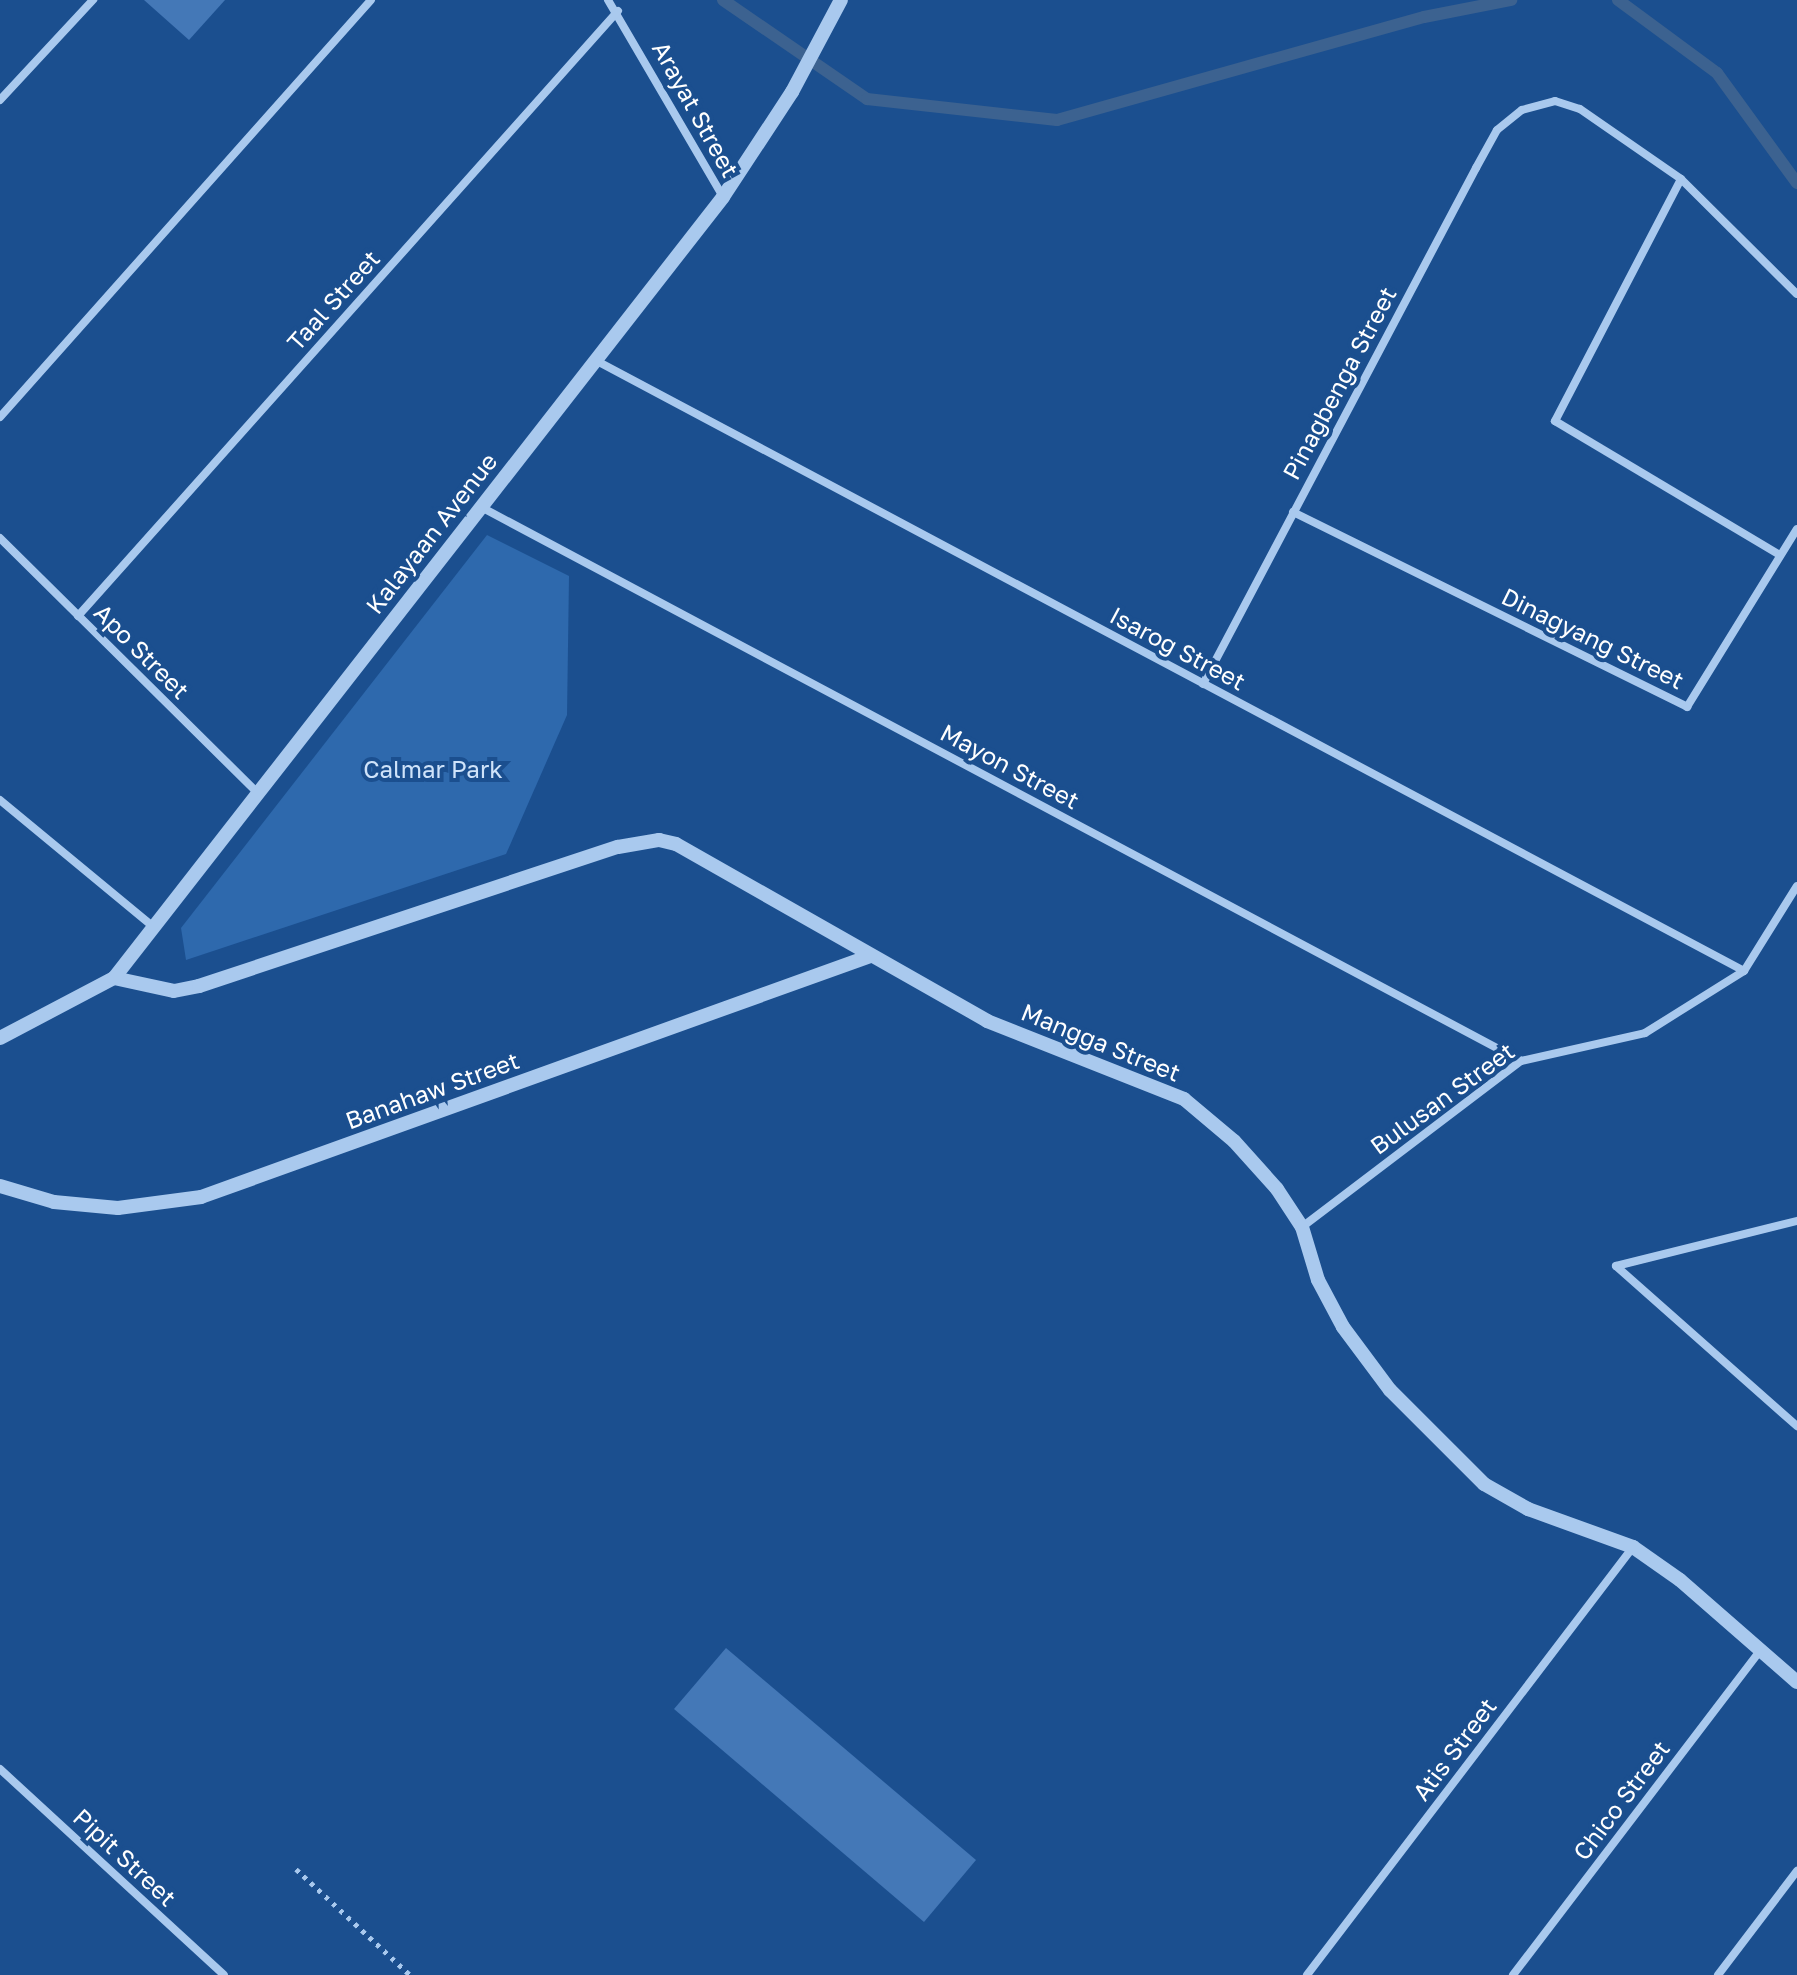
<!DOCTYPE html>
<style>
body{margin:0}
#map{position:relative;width:1797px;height:1975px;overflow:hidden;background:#1b4f8f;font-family:"Golos Text",sans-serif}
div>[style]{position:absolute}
.green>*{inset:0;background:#2e69ad}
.stream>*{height:12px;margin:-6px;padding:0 6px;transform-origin:6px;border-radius:6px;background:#3c6290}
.building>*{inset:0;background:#4478b7}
.path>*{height:5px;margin-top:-2.5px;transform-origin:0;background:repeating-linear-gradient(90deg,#a9c9ee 0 4px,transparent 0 10px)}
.minor>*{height:8px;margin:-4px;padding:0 4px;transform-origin:4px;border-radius:4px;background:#a9c9ee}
.tertiary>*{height:14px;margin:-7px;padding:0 7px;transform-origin:7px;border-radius:7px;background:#a9c9ee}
span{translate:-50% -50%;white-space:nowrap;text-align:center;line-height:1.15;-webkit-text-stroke:8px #1b4f8f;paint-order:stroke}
.street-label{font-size:24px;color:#fff}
.park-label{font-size:24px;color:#cfe3fa}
</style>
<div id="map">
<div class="green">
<i style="clip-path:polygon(487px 535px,569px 576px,567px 715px,506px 854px,186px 960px,181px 928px)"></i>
</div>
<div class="stream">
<i style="left:723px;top:0;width:175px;rotate:34.5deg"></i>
<i style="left:867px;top:99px;width:191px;rotate:6.3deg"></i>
<i style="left:1057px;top:120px;width:381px;rotate:-15.7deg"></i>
<i style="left:1424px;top:17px;width:89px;rotate:-11.1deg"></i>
<i style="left:1618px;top:0;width:123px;rotate:36.4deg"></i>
<i style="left:1717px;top:73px;width:136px;rotate:54deg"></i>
</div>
<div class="building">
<i style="clip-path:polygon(144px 0,225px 0,189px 40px)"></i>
<i style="clip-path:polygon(726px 1648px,976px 1860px,924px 1922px,674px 1709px)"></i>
</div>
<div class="path">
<i style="left:296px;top:1869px;width:156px;rotate:42.9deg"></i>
</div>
<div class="minor">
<i style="left:608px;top:0;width:228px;rotate:59.7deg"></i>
<i style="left:0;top:100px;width:137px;rotate:-47.1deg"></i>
<i style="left:1681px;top:179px;width:273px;rotate:117.5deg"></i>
<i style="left:1555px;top:421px;width:262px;rotate:30.8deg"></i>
<i style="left:595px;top:360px;width:1301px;rotate:28deg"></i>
<i style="left:0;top:417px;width:558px;rotate:-48.34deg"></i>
<i style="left:481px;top:507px;width:1178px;rotate:28.04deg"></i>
<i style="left:1293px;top:512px;width:440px;rotate:26.3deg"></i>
<i style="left:1687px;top:707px;width:209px;rotate:-58.3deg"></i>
<i style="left:0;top:538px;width:360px;rotate:44.7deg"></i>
<i style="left:78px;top:616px;width:811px;rotate:-48.25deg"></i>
<i style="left:1203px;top:684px;width:584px;rotate:-62.12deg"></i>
<i style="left:1476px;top:168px;width:43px;rotate:-61.1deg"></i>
<i style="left:1497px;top:130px;width:32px;rotate:-39deg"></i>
<i style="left:1522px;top:110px;width:34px;rotate:-15deg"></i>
<i style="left:1555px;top:101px;width:26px;rotate:18deg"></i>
<i style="left:1580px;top:109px;width:123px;rotate:34.7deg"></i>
<i style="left:1681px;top:179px;width:163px;rotate:44.8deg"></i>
<i style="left:0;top:800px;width:196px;rotate:39.6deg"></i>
<i style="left:1302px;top:1227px;width:275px;rotate:-37.2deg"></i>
<i style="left:1521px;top:1061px;width:127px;rotate:-12.7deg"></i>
<i style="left:1645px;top:1033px;width:117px;rotate:-32.1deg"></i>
<i style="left:1744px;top:971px;width:100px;rotate:-58.1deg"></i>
<i style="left:1616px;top:1266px;width:242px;rotate:41.5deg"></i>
<i style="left:1616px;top:1266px;width:187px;rotate:-14deg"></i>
<i style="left:0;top:1769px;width:304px;rotate:42.6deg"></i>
<i style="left:1307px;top:1975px;width:538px;rotate:-52.7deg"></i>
<i style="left:1513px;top:1975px;width:410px;rotate:-52.7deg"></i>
<i style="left:1718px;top:1975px;width:131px;rotate:-52.8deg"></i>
</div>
<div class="tertiary">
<i style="left:114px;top:978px;width:61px;rotate:12.2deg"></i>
<i style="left:174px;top:991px;width:25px;rotate:-11deg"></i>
<i style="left:199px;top:986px;width:441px;rotate:-18.4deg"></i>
<i style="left:618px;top:847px;width:42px;rotate:-9.7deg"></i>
<i style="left:659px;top:840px;width:17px;rotate:13deg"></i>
<i style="left:676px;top:844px;width:358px;rotate:29.6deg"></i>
<i style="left:987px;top:1021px;width:212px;rotate:21.6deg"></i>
<i style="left:1184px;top:1099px;width:65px;rotate:40deg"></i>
<i style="left:1234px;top:1141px;width:64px;rotate:48.1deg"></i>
<i style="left:1277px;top:1189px;width:45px;rotate:56.7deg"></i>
<i style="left:1302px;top:1227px;width:55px;rotate:73.2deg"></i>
<i style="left:1318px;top:1280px;width:53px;rotate:62deg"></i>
<i style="left:1343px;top:1327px;width:79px;rotate:53.3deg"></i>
<i style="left:1390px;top:1390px;width:133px;rotate:45deg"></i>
<i style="left:1484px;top:1484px;width:51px;rotate:29.6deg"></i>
<i style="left:1528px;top:1509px;width:112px;rotate:19.9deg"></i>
<i style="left:1633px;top:1547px;width:57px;rotate:35.1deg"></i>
<i style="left:1680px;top:1580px;width:155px;rotate:41.1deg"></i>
<i style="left:0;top:1038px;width:129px;rotate:-27.8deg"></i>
<i style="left:114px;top:978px;width:990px;rotate:-52.05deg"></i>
<i style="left:723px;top:197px;width:126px;rotate:-56.7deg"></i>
<i style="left:792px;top:92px;width:104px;rotate:-62deg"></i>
<i style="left:0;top:1186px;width:56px;rotate:16.5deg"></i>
<i style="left:54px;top:1202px;width:64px;rotate:5.4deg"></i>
<i style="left:118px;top:1208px;width:84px;rotate:-7.5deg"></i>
<i style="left:201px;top:1197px;width:711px;rotate:-19.81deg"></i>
</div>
<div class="street-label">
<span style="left:696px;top:109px;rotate:61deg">Arayat Street</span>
<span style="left:333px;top:300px;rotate:-48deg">Taal Street</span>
<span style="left:1339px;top:383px;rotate:-62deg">Pinagbenga Street</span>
<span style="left:431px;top:533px;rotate:-52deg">Kalayaan Avenue</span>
<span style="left:1593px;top:638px;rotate:26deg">Dinagyang Street</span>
<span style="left:1178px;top:648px;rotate:28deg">Isarog Street</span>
<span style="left:142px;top:651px;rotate:45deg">Apo Street</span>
<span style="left:1010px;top:766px;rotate:28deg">Mayon Street</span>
<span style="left:1101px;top:1042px;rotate:22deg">Mangga Street</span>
<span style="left:432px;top:1090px;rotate:-20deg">Banahaw Street</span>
<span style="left:1442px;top:1098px;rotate:-36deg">Bulusan Street</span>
<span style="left:1454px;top:1749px;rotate:-53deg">Atis Street</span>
<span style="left:1621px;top:1800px;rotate:-53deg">Chico Street</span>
<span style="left:125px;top:1857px;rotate:43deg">Pipit Street</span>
</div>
<div class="park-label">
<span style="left:433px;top:769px">Calmar Park</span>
</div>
</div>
